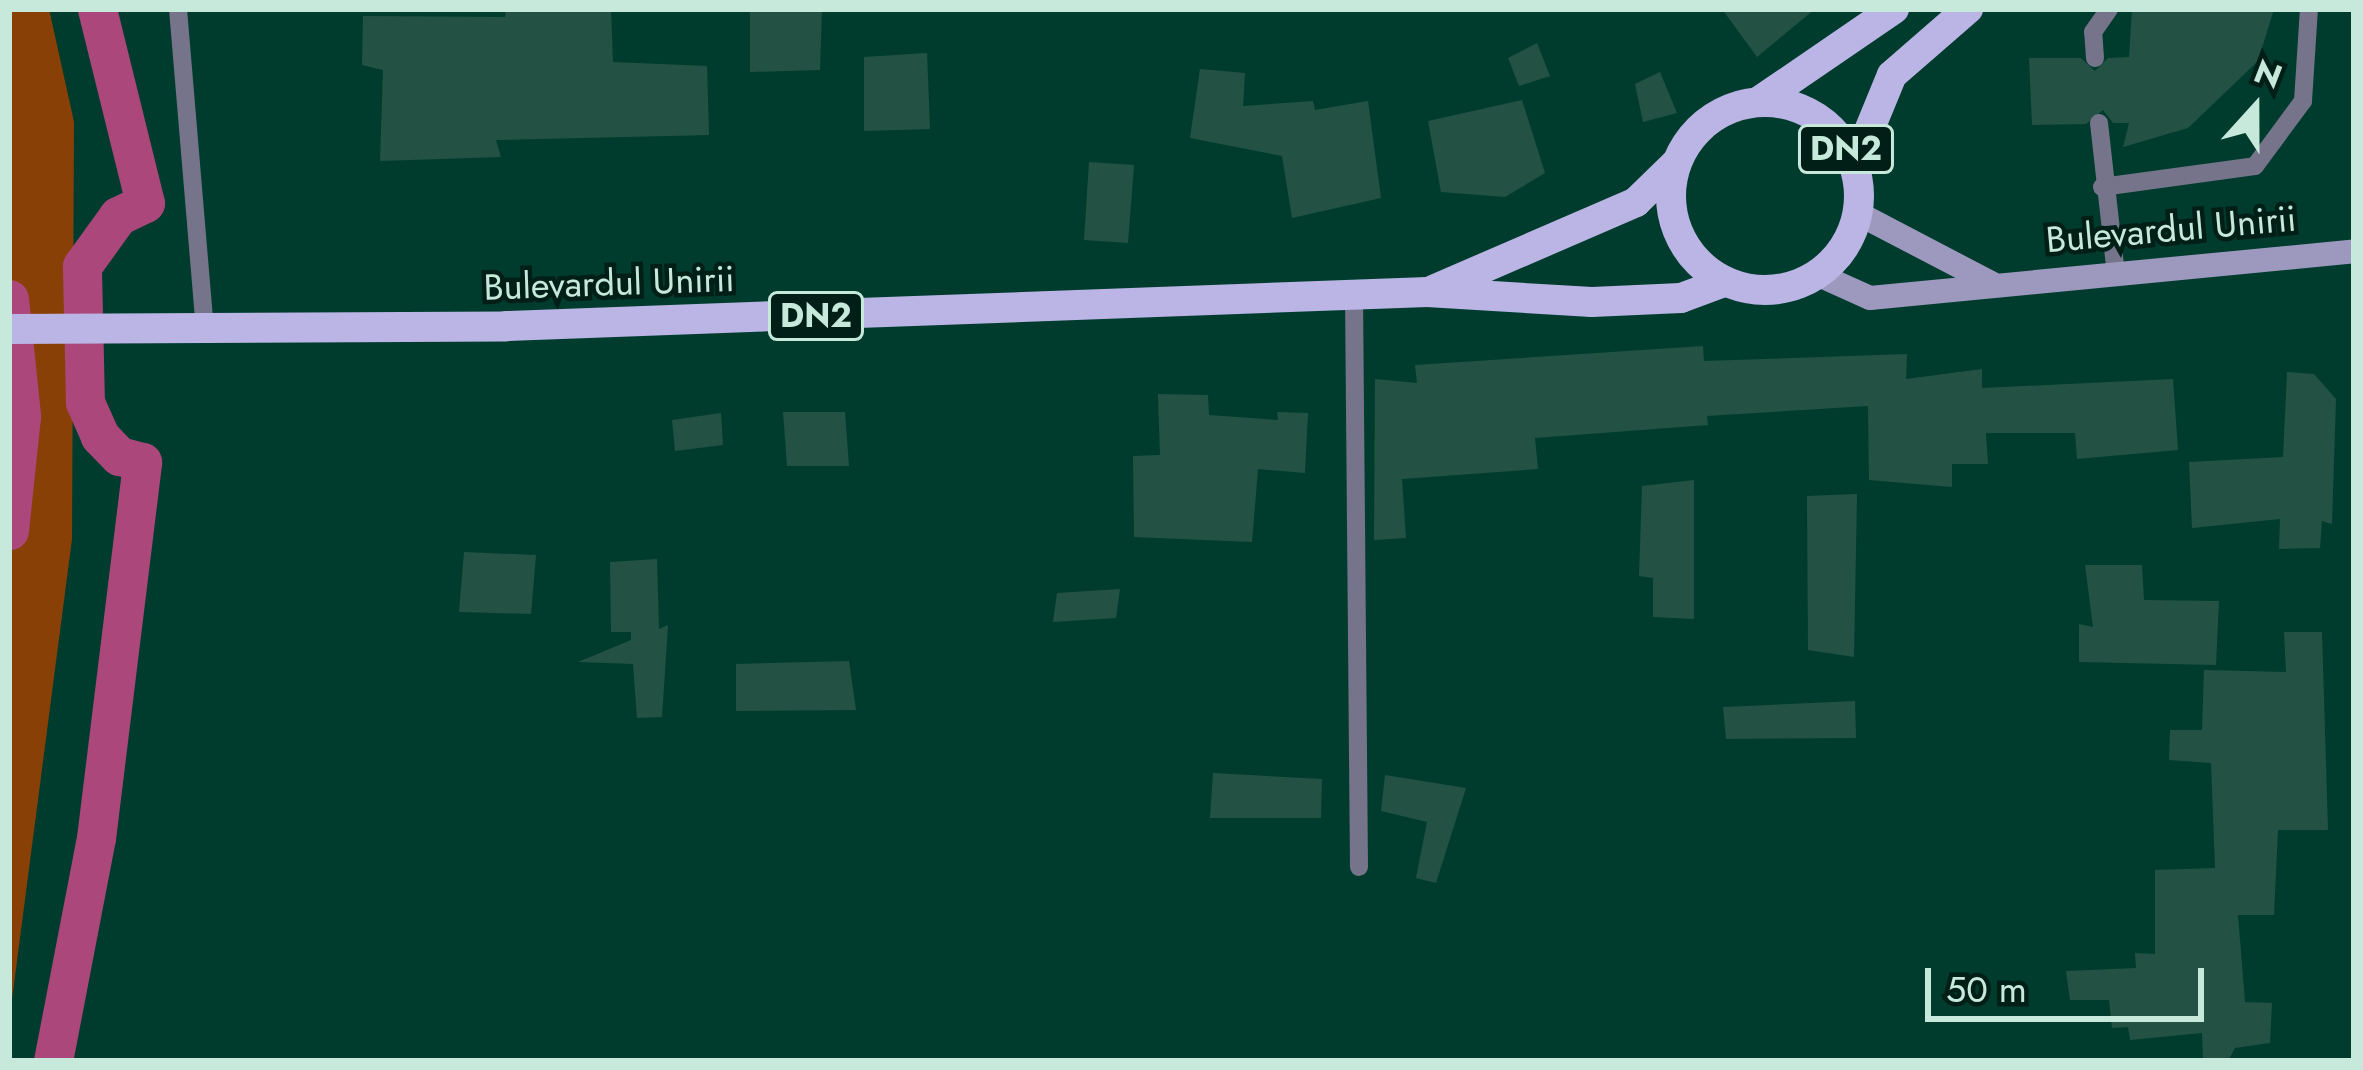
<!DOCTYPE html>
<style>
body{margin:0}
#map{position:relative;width:2363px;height:1070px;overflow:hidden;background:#003c2d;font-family:Jost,sans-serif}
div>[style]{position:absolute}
.green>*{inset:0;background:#894006}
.canal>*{height:39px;margin:-19.5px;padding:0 19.5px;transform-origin:19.5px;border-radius:19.5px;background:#ab477b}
.building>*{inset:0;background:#235244}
.lane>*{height:18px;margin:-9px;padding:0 9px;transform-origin:9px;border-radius:9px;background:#76748b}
.secondary>*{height:24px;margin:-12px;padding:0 12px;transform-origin:12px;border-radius:12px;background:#9d98be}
.primary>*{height:30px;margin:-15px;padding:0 15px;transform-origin:15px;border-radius:15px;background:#bab5e5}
.primary>.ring{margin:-15px;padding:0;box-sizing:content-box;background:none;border:30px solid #bab5e5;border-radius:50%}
span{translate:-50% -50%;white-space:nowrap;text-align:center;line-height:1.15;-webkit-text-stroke:9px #021f17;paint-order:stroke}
.shield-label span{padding:3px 9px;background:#021f17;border:3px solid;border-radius:9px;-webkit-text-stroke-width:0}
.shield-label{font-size:33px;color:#c6e9db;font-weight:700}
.street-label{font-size:36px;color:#c6e9db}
.frame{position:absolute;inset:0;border:12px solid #c6e9db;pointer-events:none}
.north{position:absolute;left:2195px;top:48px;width:120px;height:120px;-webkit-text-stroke:9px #021f17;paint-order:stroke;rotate:21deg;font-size:33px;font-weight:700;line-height:48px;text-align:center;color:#c6e9db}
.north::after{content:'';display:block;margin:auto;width:42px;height:54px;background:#c6e9db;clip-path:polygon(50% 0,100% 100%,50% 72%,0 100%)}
.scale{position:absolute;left:1925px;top:968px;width:279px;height:54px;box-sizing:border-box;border:6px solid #c6e9db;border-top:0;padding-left:15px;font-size:36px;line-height:42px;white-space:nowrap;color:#c6e9db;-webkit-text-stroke:9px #021f17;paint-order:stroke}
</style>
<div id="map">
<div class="green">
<i style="clip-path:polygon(9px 9px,49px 9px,74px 122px,72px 539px,9px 1022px)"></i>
</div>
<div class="canal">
<i style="left:9px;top:299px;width:118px;rotate:84.1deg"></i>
<i style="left:21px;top:416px;width:115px;rotate:96deg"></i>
<i style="left:53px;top:1061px;width:227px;rotate:-79.1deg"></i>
<i style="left:96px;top:838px;width:379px;rotate:-83deg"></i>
<i style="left:142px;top:462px;width:24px;rotate:-165deg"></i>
<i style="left:119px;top:456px;width:28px;rotate:-134deg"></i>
<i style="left:100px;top:436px;width:36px;rotate:-114deg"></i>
<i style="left:85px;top:403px;width:137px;rotate:-91.3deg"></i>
<i style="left:82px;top:266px;width:62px;rotate:-54.2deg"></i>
<i style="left:118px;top:216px;width:30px;rotate:-26deg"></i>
<i style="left:145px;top:203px;width:200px;rotate:-103.9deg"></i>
</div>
<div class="building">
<i style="clip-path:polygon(506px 9px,611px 9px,613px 62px,707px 66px,709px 135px,496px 140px,501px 157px,380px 161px,383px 70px,362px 65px,363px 16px,505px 17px)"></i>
<i style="clip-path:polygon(750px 9px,822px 9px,820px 70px,750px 72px)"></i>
<i style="clip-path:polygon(1722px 9px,1815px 9px,1757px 57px)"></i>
<i style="clip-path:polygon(2132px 9px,2274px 9px,2258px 61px,2188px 128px,2123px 147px,2129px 123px,2113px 123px,2103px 110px,2086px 124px,2032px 125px,2029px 58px,2081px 58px,2095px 71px,2108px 58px,2129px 57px)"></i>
<i style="clip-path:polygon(1537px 43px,1550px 76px,1519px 86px,1508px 58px)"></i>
<i style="clip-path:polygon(927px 53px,930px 129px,864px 131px,864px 57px)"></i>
<i style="clip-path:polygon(1200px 69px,1245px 73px,1243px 106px,1313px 101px,1315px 110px,1368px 101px,1381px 198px,1292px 218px,1282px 156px,1190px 138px)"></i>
<i style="clip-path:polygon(1660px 72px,1677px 113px,1643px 122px,1635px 84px)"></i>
<i style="clip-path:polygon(1522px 100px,1545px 173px,1505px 197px,1441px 192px,1428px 121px)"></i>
<i style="clip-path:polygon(1089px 162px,1134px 165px,1128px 243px,1084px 240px)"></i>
<i style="clip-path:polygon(1703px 346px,1704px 361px,1907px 354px,1906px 379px,1982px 369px,1982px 388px,2173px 379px,2178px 450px,2077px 459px,2075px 433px,1986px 433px,1988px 464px,1952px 464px,1952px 487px,1869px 480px,1868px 406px,1707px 416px,1708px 425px,1535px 438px,1538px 469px,1402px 479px,1406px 538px,1374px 540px,1375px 379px,1417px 383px,1415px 365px)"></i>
<i style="clip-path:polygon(2287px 372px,2314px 374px,2336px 399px,2332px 524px,2322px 521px,2320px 548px,2279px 549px,2280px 519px,2192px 528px,2189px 462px,2283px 457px)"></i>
<i style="clip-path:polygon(1158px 394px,1208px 395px,1209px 415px,1278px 420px,1277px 412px,1308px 413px,1305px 473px,1258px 469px,1252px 542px,1134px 537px,1133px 456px,1160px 455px)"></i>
<i style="clip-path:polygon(783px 412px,845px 412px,849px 466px,787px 466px)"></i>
<i style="clip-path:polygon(721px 413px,723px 445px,675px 451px,672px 420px)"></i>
<i style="clip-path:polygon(1694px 480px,1694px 619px,1653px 617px,1653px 578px,1639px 576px,1642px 486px)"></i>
<i style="clip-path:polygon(1857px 494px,1854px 657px,1808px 650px,1807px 496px)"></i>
<i style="clip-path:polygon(464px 552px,536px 555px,531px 614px,459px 612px)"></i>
<i style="clip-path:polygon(657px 559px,659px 629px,668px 625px,662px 717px,637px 718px,633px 664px,578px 662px,631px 640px,631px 632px,611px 632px,610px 562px)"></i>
<i style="clip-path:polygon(2085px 565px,2142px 565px,2144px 600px,2219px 601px,2216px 665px,2079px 662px,2079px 624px,2093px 627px)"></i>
<i style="clip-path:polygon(1120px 589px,1116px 618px,1053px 622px,1057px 593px)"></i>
<i style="clip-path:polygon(2284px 632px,2322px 632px,2328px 830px,2278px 830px,2274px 915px,2238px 915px,2245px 1002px,2272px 1003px,2270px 1043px,2235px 1048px,2228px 1061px,2203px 1059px,2202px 1033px,2130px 1040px,2128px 1027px,2112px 1028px,2109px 1000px,2070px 1000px,2066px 971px,2136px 968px,2135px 953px,2155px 954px,2155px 870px,2215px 868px,2211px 763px,2169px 760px,2170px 730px,2202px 730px,2204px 670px,2286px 672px)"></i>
<i style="clip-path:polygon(849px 661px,856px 710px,736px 711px,736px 664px)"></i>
<i style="clip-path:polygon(1855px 701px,1856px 738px,1726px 739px,1723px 707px)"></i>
<i style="clip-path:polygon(1213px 773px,1322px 779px,1321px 818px,1210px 818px)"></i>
<i style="clip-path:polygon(1385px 775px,1466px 788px,1436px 883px,1416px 878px,1427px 822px,1381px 811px)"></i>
</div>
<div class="lane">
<i style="left:178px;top:9px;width:320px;rotate:85.2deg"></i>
<i style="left:2095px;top:58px;width:26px;rotate:-94deg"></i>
<i style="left:2093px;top:32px;width:28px;rotate:-55deg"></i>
<i style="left:2099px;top:123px;width:152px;rotate:83.6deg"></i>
<i style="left:2102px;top:187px;width:154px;rotate:-7.8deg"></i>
<i style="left:2255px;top:166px;width:81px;rotate:-53.6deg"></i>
<i style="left:2303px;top:101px;width:92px;rotate:-86.3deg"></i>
<i style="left:1354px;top:295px;width:572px;rotate:89.5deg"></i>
</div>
<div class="secondary">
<i style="left:1859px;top:214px;width:151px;rotate:27.6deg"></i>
<i style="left:1819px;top:275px;width:56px;rotate:24.3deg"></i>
<i style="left:1870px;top:298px;width:486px;rotate:-5.5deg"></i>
</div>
<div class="primary">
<i class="ring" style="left:1671px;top:102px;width:158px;height:158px"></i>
<i style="left:1758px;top:102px;width:165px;rotate:-34.4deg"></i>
<i style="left:1855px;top:165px;width:97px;rotate:-67.7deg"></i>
<i style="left:1892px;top:75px;width:101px;rotate:-41deg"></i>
<i style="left:1433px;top:290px;width:221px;rotate:-23.4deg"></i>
<i style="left:1636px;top:202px;width:56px;rotate:-44.3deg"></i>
<i style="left:9px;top:329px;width:497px;rotate:-0.3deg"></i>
<i style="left:506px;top:326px;width:922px;rotate:-2.11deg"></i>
<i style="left:1427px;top:292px;width:165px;rotate:3.5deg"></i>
<i style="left:1592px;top:302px;width:89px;rotate:-2.6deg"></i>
<i style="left:1681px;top:298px;width:46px;rotate:-20.4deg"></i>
</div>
<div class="shield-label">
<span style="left:1846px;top:149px">DN2</span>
<span style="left:816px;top:316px">DN2</span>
</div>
<div class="street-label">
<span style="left:2171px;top:229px;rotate:-5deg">Bulevardul Unirii</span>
<span style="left:609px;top:283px;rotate:-2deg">Bulevardul Unirii</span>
</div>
<div class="frame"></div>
<div class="north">N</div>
<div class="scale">50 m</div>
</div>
